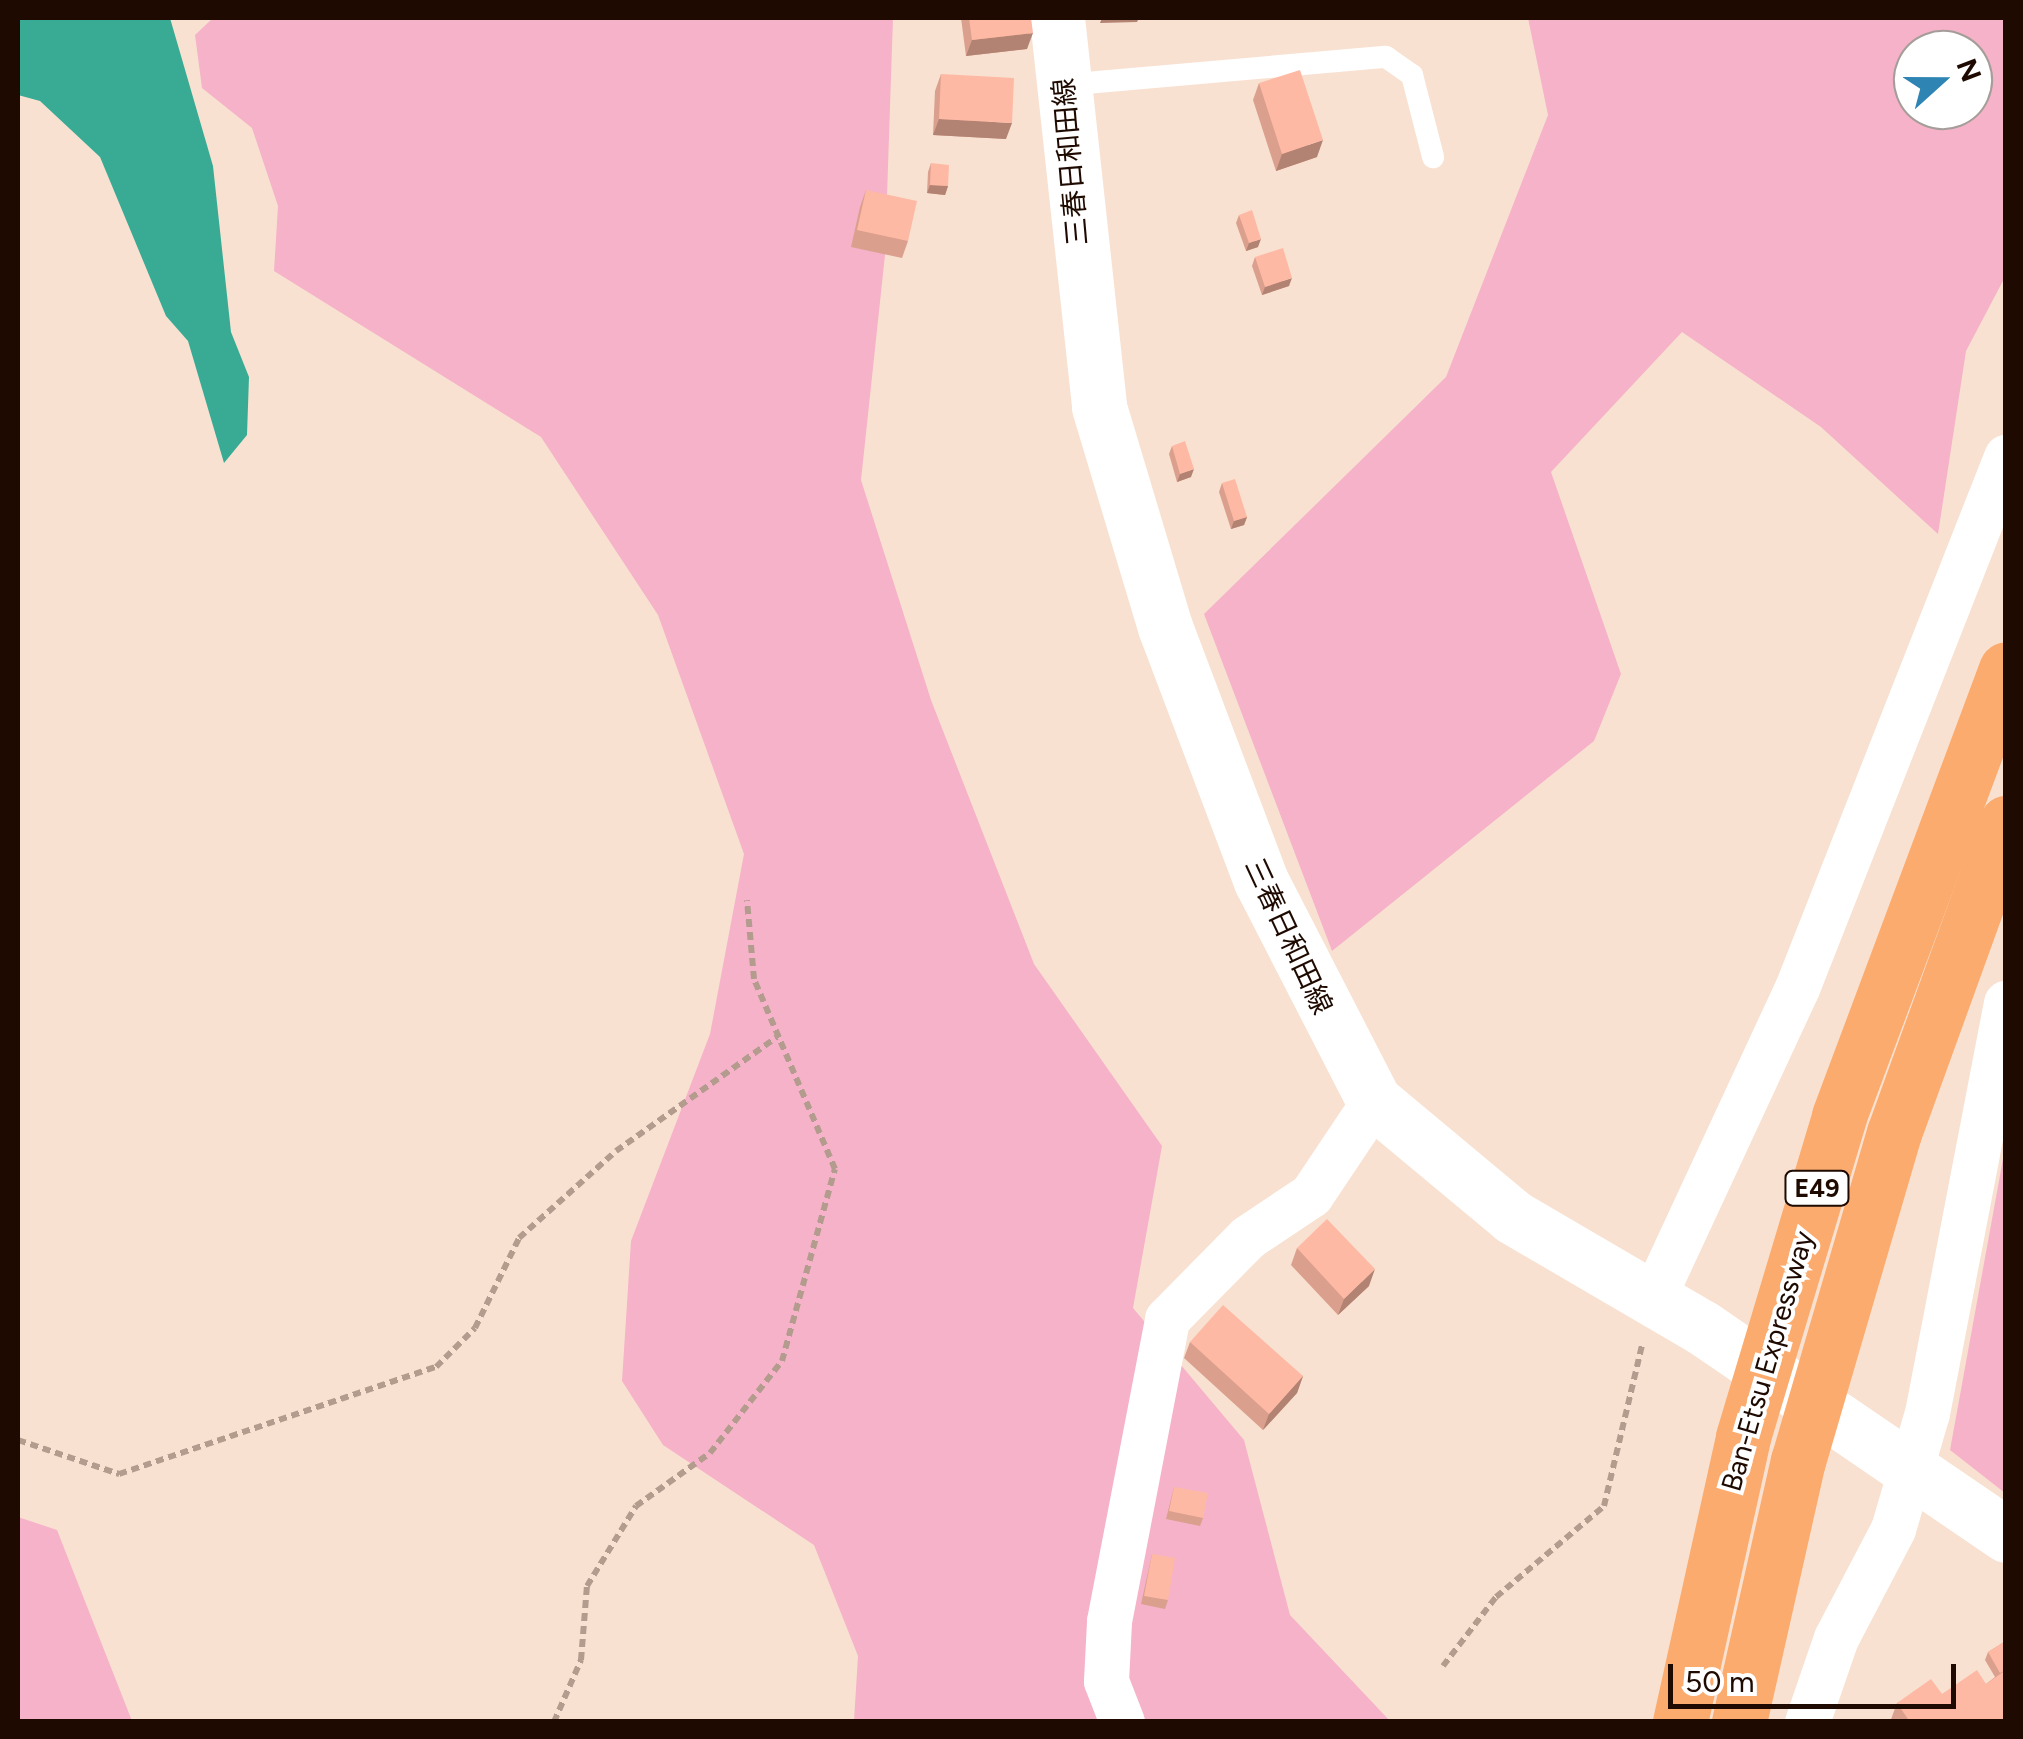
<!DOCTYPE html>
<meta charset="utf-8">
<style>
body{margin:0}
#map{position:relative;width:2023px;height:1739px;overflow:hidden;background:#f9e1d1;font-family:Figtree,"Noto Sans JP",sans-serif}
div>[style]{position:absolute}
.green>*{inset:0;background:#f5b2c9}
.water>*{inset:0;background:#39ab95}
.path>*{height:6px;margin-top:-3px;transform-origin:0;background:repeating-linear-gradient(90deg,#b39c8e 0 8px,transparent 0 13px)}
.service>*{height:22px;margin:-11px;padding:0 11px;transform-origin:11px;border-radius:11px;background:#fff}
.minor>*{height:45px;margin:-22.5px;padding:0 22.5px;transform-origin:22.5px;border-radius:22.5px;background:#fff}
.secondary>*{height:55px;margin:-27.5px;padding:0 27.5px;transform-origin:27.5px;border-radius:27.5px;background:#fff}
.motorway>*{height:55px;margin:-27.5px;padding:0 27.5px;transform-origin:27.5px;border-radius:27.5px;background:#fbab6d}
.wall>*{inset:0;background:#da9f8d}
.shaded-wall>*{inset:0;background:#b28273}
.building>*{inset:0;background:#feb9a4}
span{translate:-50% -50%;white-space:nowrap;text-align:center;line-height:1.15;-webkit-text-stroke:8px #fff;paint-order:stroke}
.shield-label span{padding:2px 8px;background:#fff;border:2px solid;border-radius:8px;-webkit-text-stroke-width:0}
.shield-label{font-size:25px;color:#1e0a00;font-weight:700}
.street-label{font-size:28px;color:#1e0a00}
.frame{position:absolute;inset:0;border:20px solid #1e0a00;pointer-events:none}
.north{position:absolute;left:1893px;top:30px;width:100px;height:100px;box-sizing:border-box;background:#fff;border:2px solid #a59d99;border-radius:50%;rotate:69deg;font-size:28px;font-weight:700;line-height:40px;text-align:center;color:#1e0a00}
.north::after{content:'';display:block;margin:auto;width:35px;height:45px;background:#2e84b3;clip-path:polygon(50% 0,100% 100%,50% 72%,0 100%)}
.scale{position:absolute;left:1668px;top:1664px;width:288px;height:45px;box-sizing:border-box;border:5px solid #1e0a00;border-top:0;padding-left:12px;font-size:30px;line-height:35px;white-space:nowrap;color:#1e0a00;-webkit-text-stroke:8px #fff;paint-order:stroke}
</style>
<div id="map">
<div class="green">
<i style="clip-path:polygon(213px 18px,893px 18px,885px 255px,861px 480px,931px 700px,1034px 964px,1162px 1146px,1133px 1308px,1244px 1440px,1290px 1615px,1390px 1721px,854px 1721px,858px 1656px,814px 1545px,663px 1445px,622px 1381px,631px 1241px,710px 1034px,744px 854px,658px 615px,541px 437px,274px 271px,278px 206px,252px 128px,202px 88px,195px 35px)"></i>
<i style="clip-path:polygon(evenodd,1528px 18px,2005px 18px,2005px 277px,1966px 351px,1938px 534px,1821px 427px,1682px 332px,1551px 472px,1621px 674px,1594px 741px,1332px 951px,1204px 614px,1446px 377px,1548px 115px,1528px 18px,1913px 50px,1973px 50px,1973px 110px,1913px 110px,1913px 50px)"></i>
<i style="clip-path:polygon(2005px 1148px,2006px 1493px,2005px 1493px,1950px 1450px)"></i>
<i style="clip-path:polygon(18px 1517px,57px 1530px,132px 1721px,18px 1721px)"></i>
</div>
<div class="water">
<i style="clip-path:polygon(18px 18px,170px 18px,213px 166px,231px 332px,249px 377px,247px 435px,224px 463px,188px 341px,166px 316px,100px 157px,40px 101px,18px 95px)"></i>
</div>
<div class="path">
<i style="left:18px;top:1440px;width:107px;rotate:18.6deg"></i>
<i style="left:119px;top:1474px;width:335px;rotate:-18.7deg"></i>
<i style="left:436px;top:1367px;width:55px;rotate:-45deg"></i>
<i style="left:475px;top:1328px;width:100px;rotate:-63.9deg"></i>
<i style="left:519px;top:1238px;width:130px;rotate:-41.9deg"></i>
<i style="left:616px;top:1151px;width:197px;rotate:-35.3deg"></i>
<i style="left:1443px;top:1666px;width:87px;rotate:-52.5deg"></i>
<i style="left:1496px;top:1597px;width:141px;rotate:-40.1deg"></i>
<i style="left:1604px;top:1506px;width:165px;rotate:-76.7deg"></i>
<i style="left:554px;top:1722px;width:68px;rotate:-66.5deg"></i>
<i style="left:581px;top:1660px;width:74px;rotate:-85.4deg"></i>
<i style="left:587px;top:1586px;width:94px;rotate:-58.5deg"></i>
<i style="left:636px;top:1506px;width:91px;rotate:-35.6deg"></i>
<i style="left:710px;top:1453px;width:117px;rotate:-52deg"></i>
<i style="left:782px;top:1361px;width:199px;rotate:-74.6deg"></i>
<i style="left:835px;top:1169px;width:207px;rotate:-113.1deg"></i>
<i style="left:754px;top:979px;width:79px;rotate:-95.1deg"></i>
</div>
<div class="service">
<i style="left:1063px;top:85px;width:324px;rotate:-5deg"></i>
<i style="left:1386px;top:57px;width:32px;rotate:35deg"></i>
<i style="left:1412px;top:75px;width:85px;rotate:75.6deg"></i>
</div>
<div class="minor">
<i style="left:1653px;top:1298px;width:342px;rotate:-65.1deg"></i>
<i style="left:1797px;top:988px;width:571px;rotate:-68.52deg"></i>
<i style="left:1122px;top:1722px;width:44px;rotate:-111.3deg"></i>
<i style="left:1106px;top:1681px;width:60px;rotate:-87.1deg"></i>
<i style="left:1109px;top:1621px;width:308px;rotate:-79.1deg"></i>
<i style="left:1167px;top:1319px;width:115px;rotate:-45.4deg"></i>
<i style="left:1248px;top:1237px;width:76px;rotate:-33.7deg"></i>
<i style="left:1311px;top:1195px;width:113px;rotate:-56.2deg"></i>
<i style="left:1807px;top:1722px;width:89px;rotate:-71deg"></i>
<i style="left:1836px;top:1638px;width:123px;rotate:-62.4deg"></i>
<i style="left:1893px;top:1529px;width:121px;rotate:-73.7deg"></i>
<i style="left:1927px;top:1413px;width:418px;rotate:-79.1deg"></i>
</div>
<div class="secondary">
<i style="left:1057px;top:18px;width:391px;rotate:83.8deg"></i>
<i style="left:1099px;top:407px;width:230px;rotate:73.3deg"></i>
<i style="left:1165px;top:627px;width:272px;rotate:69.3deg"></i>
<i style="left:1261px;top:881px;width:247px;rotate:62.8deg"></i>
<i style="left:1374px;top:1101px;width:181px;rotate:39.8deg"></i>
<i style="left:1513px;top:1217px;width:220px;rotate:30.3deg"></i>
<i style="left:1703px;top:1328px;width:367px;rotate:34.3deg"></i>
</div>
<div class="motorway">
<i style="left:1680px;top:1722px;width:292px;rotate:-77.5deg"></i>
<i style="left:1743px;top:1437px;width:335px;rotate:-73.3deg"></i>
<i style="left:1839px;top:1116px;width:477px;rotate:-69.5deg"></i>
<i style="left:1739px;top:1722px;width:268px;rotate:-77.3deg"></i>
<i style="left:1798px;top:1461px;width:342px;rotate:-73.7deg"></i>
<i style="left:1894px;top:1133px;width:330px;rotate:-70.1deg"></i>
</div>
<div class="wall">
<i style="clip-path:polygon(961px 18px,1031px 18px,1027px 49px,966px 56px)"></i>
<i style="clip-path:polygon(941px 74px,1006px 139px,933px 135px,935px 91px)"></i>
<i style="clip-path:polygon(1259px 83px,1317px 157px,1276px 171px,1253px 100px)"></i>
<i style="clip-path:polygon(931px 163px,948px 186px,945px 195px,927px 193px,928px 172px)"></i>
<i style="clip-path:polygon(866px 190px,908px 241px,902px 258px,851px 247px,860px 207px)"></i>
<i style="clip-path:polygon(1239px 215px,1258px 247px,1246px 251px,1236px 223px)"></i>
<i style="clip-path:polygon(1255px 257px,1289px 286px,1262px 295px,1252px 266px)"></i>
<i style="clip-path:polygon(1172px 446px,1191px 477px,1177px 482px,1169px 454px)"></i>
<i style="clip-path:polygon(1222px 483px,1247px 517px,1244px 525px,1231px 529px,1219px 492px)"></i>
<i style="clip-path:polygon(1297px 1248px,1369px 1286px,1338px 1315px,1291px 1265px)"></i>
<i style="clip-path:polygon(1190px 1342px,1303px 1376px,1297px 1393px,1263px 1430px,1184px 1358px)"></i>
<i style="clip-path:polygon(1174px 1487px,1203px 1518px,1200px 1526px,1166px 1519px)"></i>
<i style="clip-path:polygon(1152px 1554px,1168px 1600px,1165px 1609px,1141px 1604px)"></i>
<i style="clip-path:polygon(2004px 1642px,2006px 1722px,1890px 1722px,1897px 1703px,1942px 1694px,1986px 1684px,1995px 1677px,1985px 1660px,1988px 1652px)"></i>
</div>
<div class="shaded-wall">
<i style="clip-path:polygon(1102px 18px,1139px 18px,1137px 22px,1100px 23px)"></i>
<i style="clip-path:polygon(1033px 33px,1027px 49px,966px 56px,972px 40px)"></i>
<i style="clip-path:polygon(939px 119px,1012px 123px,1006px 139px,933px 135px)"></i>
<i style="clip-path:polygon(1323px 140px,1317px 157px,1276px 171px,1282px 154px)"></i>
<i style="clip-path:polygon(930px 185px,948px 186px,945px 195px,927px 193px)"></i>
<i style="clip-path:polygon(1261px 239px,1258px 247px,1246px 251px,1249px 243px)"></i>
<i style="clip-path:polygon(1292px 278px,1289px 286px,1262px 295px,1265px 287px)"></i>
<i style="clip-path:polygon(1194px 469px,1191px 477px,1177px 482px,1180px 474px)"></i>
<i style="clip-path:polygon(1247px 517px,1244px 525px,1231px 529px,1234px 521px)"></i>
<i style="clip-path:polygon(1375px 1269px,1369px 1286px,1338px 1315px,1344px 1299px)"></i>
<i style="clip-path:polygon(1303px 1376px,1297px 1393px,1263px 1430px,1269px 1414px)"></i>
</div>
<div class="building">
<i style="clip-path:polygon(969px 18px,1031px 18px,1033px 33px,972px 40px)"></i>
<i style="clip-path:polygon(1300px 70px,1323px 140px,1282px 154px,1259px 83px)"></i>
<i style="clip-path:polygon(941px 74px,1014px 78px,1012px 123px,939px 119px)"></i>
<i style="clip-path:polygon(931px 163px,949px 165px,948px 186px,930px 185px)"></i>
<i style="clip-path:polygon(866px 190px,917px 201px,908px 241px,857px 230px)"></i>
<i style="clip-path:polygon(1252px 210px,1261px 239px,1249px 243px,1239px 215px)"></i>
<i style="clip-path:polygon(1283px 248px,1292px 278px,1265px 287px,1255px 257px)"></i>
<i style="clip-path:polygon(1185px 441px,1194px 469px,1180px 474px,1172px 446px)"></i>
<i style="clip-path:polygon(1235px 479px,1247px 517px,1234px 521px,1222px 483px)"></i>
<i style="clip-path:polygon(1327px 1219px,1375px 1269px,1344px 1299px,1297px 1248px)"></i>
<i style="clip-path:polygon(1223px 1305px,1303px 1376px,1269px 1414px,1190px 1342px)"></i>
<i style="clip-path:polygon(1174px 1487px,1208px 1493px,1203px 1518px,1169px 1511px)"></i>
<i style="clip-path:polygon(1152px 1554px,1175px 1558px,1168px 1600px,1144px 1596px)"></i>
<i style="clip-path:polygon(2004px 1642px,2006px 1670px,2000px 1673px,1988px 1652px)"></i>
<i style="clip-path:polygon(1977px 1670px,1986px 1684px,2006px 1670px,2006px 1722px,1905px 1722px,1908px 1719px,1897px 1703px,1931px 1679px,1942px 1694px)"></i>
</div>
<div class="shield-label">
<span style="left:1817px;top:1188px">E49</span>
</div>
<div class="street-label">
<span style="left:1070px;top:162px;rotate:-95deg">三春日和田線</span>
<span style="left:1289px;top:936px;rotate:65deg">三春日和田線</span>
<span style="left:1767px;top:1361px;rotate:-74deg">Ban-Etsu Expressway</span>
</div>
<div class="frame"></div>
<div class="north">N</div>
<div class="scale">50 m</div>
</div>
